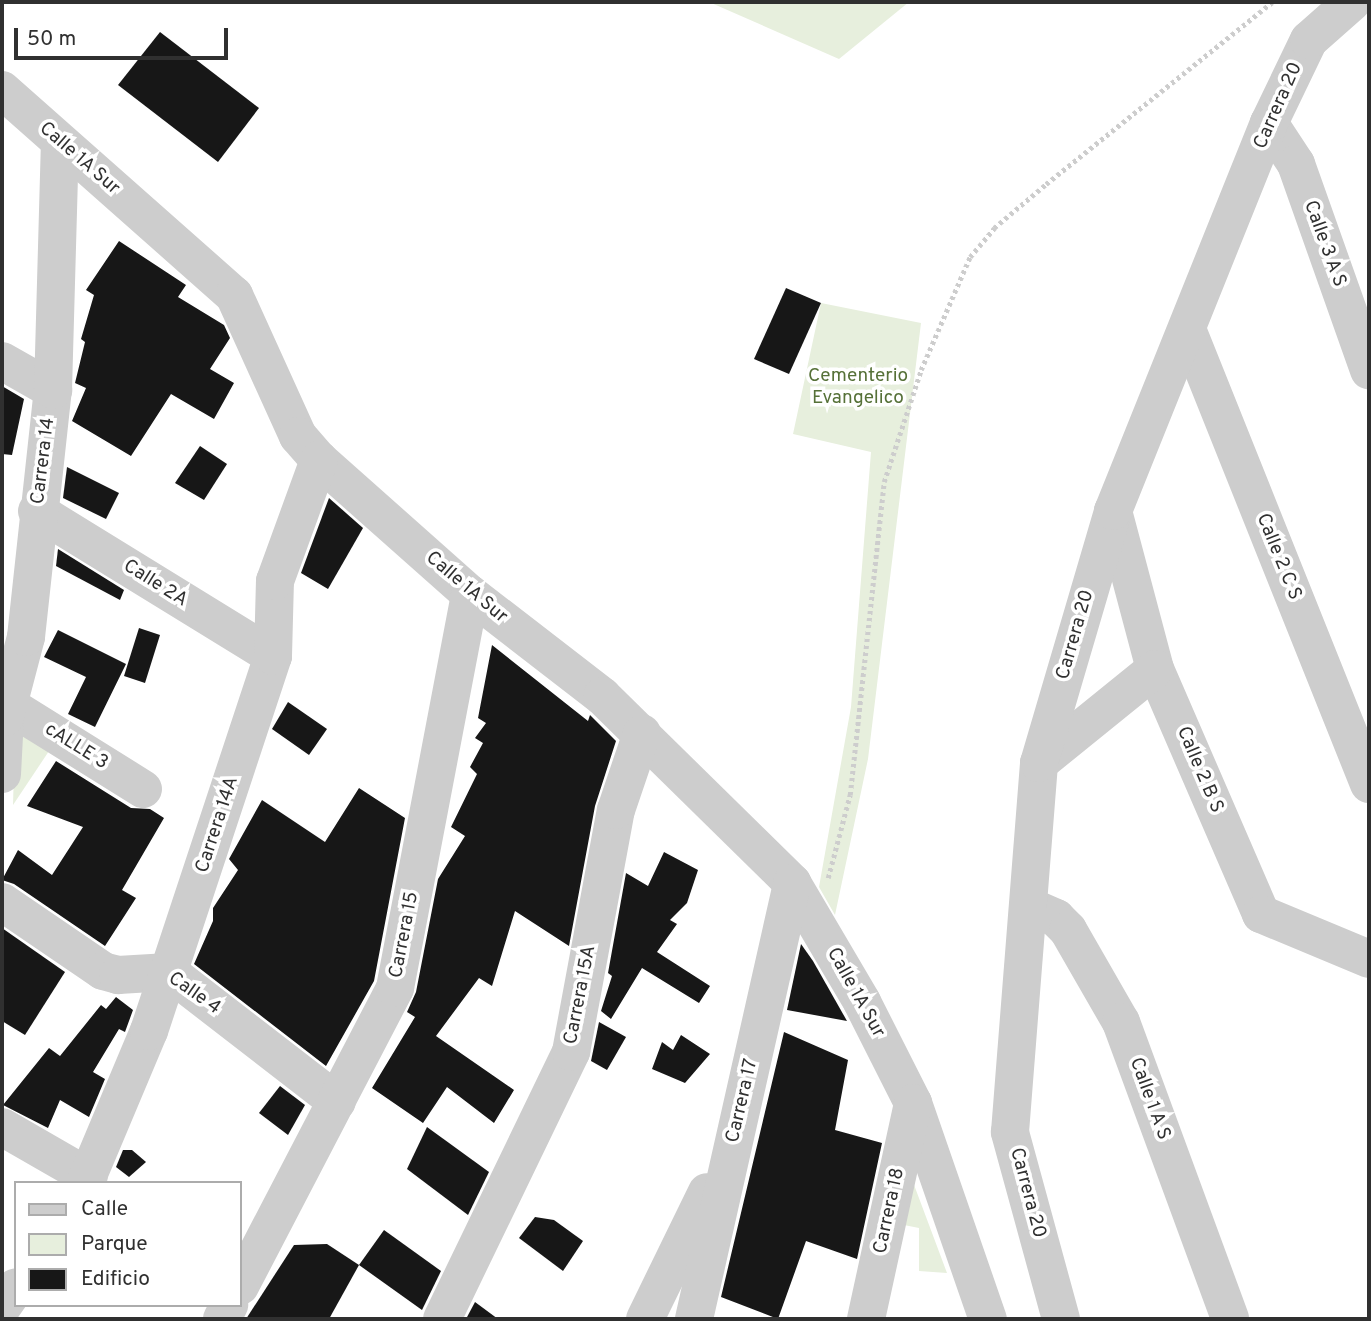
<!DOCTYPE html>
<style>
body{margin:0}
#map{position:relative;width:1371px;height:1321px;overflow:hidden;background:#fff;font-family:Overpass,sans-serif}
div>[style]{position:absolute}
.green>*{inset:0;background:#e7efdd}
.building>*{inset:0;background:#171717}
.path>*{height:4.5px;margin-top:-2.25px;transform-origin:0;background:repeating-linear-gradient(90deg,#cdcdcd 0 3.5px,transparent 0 7px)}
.minor>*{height:38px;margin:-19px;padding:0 19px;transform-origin:19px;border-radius:19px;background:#cdcdcd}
span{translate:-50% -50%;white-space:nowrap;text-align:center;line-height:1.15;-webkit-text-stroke:7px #fff;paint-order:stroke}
.street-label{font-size:19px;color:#303030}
.park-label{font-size:19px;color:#567138}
.frame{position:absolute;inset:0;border:4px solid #303030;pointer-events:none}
.legend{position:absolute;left:14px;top:1181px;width:228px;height:126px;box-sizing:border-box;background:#fff;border:2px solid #acacac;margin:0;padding:9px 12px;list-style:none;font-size:21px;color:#303030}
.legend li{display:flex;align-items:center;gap:14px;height:35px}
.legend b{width:35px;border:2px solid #acacac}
.scale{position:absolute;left:14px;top:28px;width:214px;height:32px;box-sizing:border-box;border:4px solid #303030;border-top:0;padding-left:9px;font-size:21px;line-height:24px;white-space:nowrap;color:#303030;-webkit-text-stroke:5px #fff;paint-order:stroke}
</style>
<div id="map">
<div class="green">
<i style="clip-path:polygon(709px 2px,909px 2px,839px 59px)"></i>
<i style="clip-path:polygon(821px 303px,921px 323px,868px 759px,835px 915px,819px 887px,851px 707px,871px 452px,793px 434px)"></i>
<i style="clip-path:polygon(17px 717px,53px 745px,13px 805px,14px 769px)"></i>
<i style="clip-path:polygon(904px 1158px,947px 1273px,919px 1271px,919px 1228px,894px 1223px)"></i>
</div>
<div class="building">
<i style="clip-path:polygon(160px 32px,259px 108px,218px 162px,118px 85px)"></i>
<i style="clip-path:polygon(119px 241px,186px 285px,178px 297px,224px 325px,230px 338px,210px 369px,234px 383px,214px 419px,171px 394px,131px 456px,72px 421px,86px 388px,75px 383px,85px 342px,81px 339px,94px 295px,86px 290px)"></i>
<i style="clip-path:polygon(786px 288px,821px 303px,789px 374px,754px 359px)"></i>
<i style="clip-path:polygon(2px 386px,24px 399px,12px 455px,2px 454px)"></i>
<i style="clip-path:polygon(200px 446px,227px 464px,204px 500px,175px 483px)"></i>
<i style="clip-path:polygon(67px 467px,119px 493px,106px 519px,63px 498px)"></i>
<i style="clip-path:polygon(329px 498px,363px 528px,328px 589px,301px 573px)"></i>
<i style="clip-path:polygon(58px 549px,124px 590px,120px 600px,56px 566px)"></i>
<i style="clip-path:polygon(139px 628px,160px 635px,145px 683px,124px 676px)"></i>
<i style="clip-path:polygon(58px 630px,126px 664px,95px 727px,68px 714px,86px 677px,44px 657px)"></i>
<i style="clip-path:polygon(492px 645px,588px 721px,590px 715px,616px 741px,595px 806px,569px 946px,515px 911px,492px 986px,479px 978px,436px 1036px,514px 1090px,494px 1123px,447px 1087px,423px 1123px,372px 1088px,415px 1017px,407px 1012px,416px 992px,438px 879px,465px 836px,451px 827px,477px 774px,470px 767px,483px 743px,475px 738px,486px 723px,478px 718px)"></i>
<i style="clip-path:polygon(288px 702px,327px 729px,309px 755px,272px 729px)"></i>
<i style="clip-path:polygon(56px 761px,131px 808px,150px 809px,164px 818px,122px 890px,136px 898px,105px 946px,14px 884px,2px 880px,18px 850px,52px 875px,83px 827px,27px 806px)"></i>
<i style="clip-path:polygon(359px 788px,405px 818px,374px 981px,326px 1066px,194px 964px,213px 921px,213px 908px,238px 870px,229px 859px,262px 800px,325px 842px)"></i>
<i style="clip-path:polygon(664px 852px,698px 870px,687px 903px,670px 920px,677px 924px,657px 952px,710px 986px,699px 1003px,642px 968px,611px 1019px,601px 1011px,612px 976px,608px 973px,626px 873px,648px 886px)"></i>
<i style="clip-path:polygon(2px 928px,65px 972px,25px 1035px,2px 1021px)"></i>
<i style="clip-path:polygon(801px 944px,813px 961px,847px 1021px,787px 1010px)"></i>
<i style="clip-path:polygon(116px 997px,133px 1010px,125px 1032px,119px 1029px,93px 1072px,105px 1079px,89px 1117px,60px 1100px,48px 1128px,3px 1105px,49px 1048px,60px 1056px,101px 1005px,106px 1009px)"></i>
<i style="clip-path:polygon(599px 1022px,626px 1037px,607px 1070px,591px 1061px)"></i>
<i style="clip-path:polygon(784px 1032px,848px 1060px,835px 1130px,882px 1143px,857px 1259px,806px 1241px,778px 1319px,721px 1297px)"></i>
<i style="clip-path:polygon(681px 1035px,710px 1054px,685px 1083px,652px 1069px,662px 1042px,673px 1050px)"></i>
<i style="clip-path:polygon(280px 1086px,305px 1105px,288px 1135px,259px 1113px)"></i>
<i style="clip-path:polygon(427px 1127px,489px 1172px,468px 1215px,407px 1169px)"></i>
<i style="clip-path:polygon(123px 1150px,132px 1150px,146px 1162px,129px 1177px,116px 1167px)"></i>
<i style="clip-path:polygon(535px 1217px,554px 1220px,583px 1241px,563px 1271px,519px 1238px)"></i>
<i style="clip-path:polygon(384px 1230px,441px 1271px,422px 1310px,359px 1265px)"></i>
<i style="clip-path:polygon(327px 1244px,359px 1265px,329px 1319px,246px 1319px,294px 1245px)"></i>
<i style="clip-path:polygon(475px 1302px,498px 1319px,466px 1319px)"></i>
</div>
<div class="path">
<i style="left:828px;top:878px;width:86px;rotate:-75.2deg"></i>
<i style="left:850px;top:795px;width:315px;rotate:-83.8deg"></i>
<i style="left:884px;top:482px;width:118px;rotate:-71.7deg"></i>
<i style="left:921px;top:370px;width:123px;rotate:-66.6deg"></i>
<i style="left:970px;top:257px;width:38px;rotate:-50deg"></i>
<i style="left:994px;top:228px;width:68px;rotate:-40.2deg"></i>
<i style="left:1046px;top:184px;width:290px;rotate:-38.8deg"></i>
</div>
<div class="minor">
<i style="left:2px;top:90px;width:310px;rotate:41.5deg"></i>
<i style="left:234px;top:295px;width:155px;rotate:65.6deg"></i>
<i style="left:298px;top:436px;width:32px;rotate:49deg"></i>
<i style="left:319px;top:460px;width:202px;rotate:41.6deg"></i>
<i style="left:470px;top:594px;width:167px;rotate:37.7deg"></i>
<i style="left:602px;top:696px;width:267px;rotate:44.5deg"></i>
<i style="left:792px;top:883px;width:138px;rotate:59.5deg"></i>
<i style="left:862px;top:1002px;width:113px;rotate:63.2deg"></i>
<i style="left:913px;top:1103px;width:229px;rotate:70.9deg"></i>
<i style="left:1269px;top:123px;width:49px;rotate:56.6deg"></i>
<i style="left:1296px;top:164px;width:219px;rotate:70.5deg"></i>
<i style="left:1187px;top:329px;width:490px;rotate:68.2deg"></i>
<i style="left:2px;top:361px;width:59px;rotate:29.6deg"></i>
<i style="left:37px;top:511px;width:277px;rotate:31.6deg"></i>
<i style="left:1113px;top:511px;width:163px;rotate:75.1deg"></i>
<i style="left:1155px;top:669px;width:267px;rotate:66.6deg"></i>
<i style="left:1261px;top:914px;width:117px;rotate:22.6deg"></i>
<i style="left:8px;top:705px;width:159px;rotate:31.9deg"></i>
<i style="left:1039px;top:763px;width:149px;rotate:-39deg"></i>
<i style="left:2px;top:774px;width:57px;rotate:-87deg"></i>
<i style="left:5px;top:717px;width:83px;rotate:-75.3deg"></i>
<i style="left:26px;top:637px;width:248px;rotate:-83.8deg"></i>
<i style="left:53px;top:390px;width:246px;rotate:-88.4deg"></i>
<i style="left:2px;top:902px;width:122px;rotate:34.3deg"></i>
<i style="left:103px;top:971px;width:16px;rotate:15deg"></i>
<i style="left:118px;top:975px;width:51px;rotate:-3.4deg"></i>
<i style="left:169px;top:972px;width:212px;rotate:37.7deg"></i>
<i style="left:1029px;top:906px;width:30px;rotate:24deg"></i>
<i style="left:1056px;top:918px;width:17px;rotate:45deg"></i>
<i style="left:1068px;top:930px;width:106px;rotate:60.1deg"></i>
<i style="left:1121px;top:1022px;width:316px;rotate:69.8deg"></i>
<i style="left:2px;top:1127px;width:100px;rotate:29.9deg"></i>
<i style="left:85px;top:1183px;width:165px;rotate:-67.2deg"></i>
<i style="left:149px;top:1031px;width:395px;rotate:-71.7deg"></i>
<i style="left:273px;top:656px;width:75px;rotate:-88.5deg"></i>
<i style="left:275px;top:581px;width:129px;rotate:-70deg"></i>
<i style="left:240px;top:1286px;width:336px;rotate:-62.5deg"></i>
<i style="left:395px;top:988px;width:401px;rotate:-79.2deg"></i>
<i style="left:2px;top:1307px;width:24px;rotate:-55deg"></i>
<i style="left:222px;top:1319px;width:16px;rotate:-63deg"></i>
<i style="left:442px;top:1319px;width:297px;rotate:-64.2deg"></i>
<i style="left:571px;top:1052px;width:246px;rotate:-79.5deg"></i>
<i style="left:616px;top:810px;width:81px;rotate:-71.3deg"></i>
<i style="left:645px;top:1319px;width:141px;rotate:-64deg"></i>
<i style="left:694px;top:1319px;width:447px;rotate:-77.3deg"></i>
<i style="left:866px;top:1319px;width:221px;rotate:-77.7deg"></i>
<i style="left:1061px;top:1319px;width:194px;rotate:-105.3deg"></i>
<i style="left:1010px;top:1132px;width:370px;rotate:-85.5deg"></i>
<i style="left:1039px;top:763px;width:263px;rotate:-73.6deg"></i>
<i style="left:1113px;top:511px;width:418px;rotate:-68.1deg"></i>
<i style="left:1269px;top:123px;width:92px;rotate:-64.3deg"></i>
<i style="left:1309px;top:40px;width:57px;rotate:-41.5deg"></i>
</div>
<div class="street-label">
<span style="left:1279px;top:106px;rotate:-66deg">Carrera 20</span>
<span style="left:79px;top:159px;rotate:41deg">Calle 1A Sur</span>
<span style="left:1324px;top:244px;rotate:70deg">Calle 3 A S</span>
<span style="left:44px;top:461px;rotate:-83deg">Carrera 14</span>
<span style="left:1278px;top:557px;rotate:68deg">Calle 2 C S</span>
<span style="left:155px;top:584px;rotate:32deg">Calle 2A</span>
<span style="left:466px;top:588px;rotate:40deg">Calle 1A Sur</span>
<span style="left:1076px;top:635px;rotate:-74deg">Carrera 20</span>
<span style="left:76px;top:747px;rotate:32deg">cALLE 3</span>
<span style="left:1199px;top:770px;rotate:67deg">Calle 2 B S</span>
<span style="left:218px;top:825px;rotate:-72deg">Carrera 14A</span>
<span style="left:405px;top:935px;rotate:-79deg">Carrera 15</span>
<span style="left:855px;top:993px;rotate:61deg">Calle 1A Sur</span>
<span style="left:194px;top:994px;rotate:35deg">Calle 4</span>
<span style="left:581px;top:995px;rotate:-79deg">Carrera 15A</span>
<span style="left:1149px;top:1099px;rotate:70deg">Calle 1 A S</span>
<span style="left:743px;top:1101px;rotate:-77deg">Carrera 17</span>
<span style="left:1027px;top:1193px;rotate:75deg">Carrera 20</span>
<span style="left:890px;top:1211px;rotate:-78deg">Carrera 18</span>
</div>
<div class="park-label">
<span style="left:858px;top:388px">Cementerio<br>Evangelico</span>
</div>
<div class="frame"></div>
<ul class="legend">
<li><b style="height:9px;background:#cdcdcd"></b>Calle</li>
<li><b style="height:19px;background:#e7efdd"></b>Parque</li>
<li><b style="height:19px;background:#171717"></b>Edificio</li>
</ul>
<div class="scale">50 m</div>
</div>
